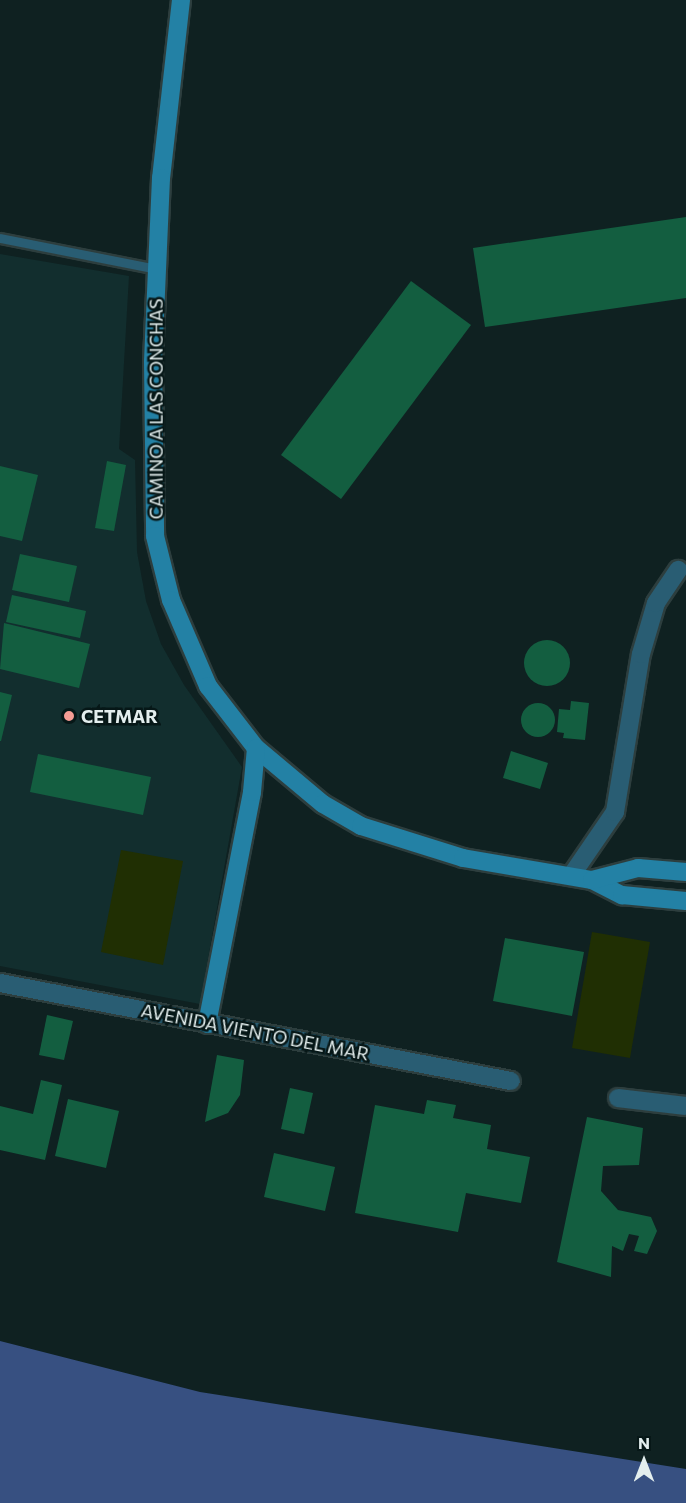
<!DOCTYPE html>
<style>
body{margin:0}
#map{position:relative;width:686px;height:1503px;overflow:hidden;background:#0f2121;font-family:Commissioner,sans-serif}
div>[style]{position:absolute}
.built>*{inset:0;background:#122e2e}
.green>*{inset:0;background:#202f03}
.water>*{inset:0;background:#375081}
.building>*{inset:0;background:#135e40}
.round{border-radius:50%}
.roads{filter:drop-shadow(2px 0 #2d3e3e) drop-shadow(-2px 0 #2d3e3e) drop-shadow(0 2px #2d3e3e) drop-shadow(0 -2px #2d3e3e)}
.lane>*{height:9px;margin:-4.5px;padding:0 4.5px;transform-origin:4.5px;border-radius:4.5px;background:#295d73}
.street>*{height:18px;margin:-9px;padding:0 9px;transform-origin:9px;border-radius:9px;background:#295d73}
.secondary>*{height:18px;margin:-9px;padding:0 9px;transform-origin:9px;border-radius:9px;background:#2381a5}
.dots>*{width:16px;height:16px;translate:-50% -50%;box-sizing:border-box;border:3px solid #061717;border-radius:50%}
span{translate:-50% -50%;white-space:nowrap;text-align:center;line-height:1.15;-webkit-text-stroke:5px #061717;paint-order:stroke}
.street-label{font-size:18px;color:#e3eeee}
.poi-label{font-size:18px;color:#e3eeee;font-weight:700}
.left{translate:0 -50%;text-align:left}
.north{position:absolute;left:614px;top:1431px;width:60px;height:60px;-webkit-text-stroke:4px #061717;paint-order:stroke;rotate:0deg;font-size:16px;font-weight:700;line-height:24px;text-align:center;color:#e3eeee}
.north::after{content:'';display:block;margin:auto;width:21px;height:27px;background:#e3eeee;clip-path:polygon(50% 0,100% 100%,50% 72%,0 100%)}
</style>
<div id="map">
<div class="built">
<i style="clip-path:polygon(0 254px,129px 276px,119px 449px,135px 460px,137px 552px,146px 601px,161px 644px,184px 685px,242px 767px,200px 1004px,0 966px)"></i>
</div>
<div class="green">
<i style="clip-path:polygon(121px 850px,183px 861px,163px 965px,101px 952px)"></i>
<i style="clip-path:polygon(592px 932px,650px 942px,630px 1058px,572px 1048px)"></i>
</div>
<div class="water">
<i style="clip-path:polygon(0 1341px,200px 1392px,686px 1469px,686px 1503px,0 1503px)"></i>
</div>
<div class="building">
<i style="clip-path:polygon(686px 217px,686px 298px,485px 327px,473px 248px)"></i>
<i style="clip-path:polygon(411px 281px,471px 325px,341px 499px,281px 455px)"></i>
<i style="clip-path:polygon(107px 461px,126px 465px,114px 531px,95px 528px)"></i>
<i style="clip-path:polygon(0 466px,38px 475px,22px 541px,0 536px)"></i>
<i style="clip-path:polygon(20px 554px,77px 566px,69px 602px,12px 590px)"></i>
<i style="clip-path:polygon(12px 595px,86px 611px,80px 638px,6px 622px)"></i>
<i style="clip-path:polygon(4px 623px,90px 644px,79px 688px,0 669px)"></i>
<i class="round" style="left:524px;top:640px;width:46px;height:46px"></i>
<i style="clip-path:polygon(0 692px,12px 695px,1px 741px,0 741px)"></i>
<i style="clip-path:polygon(571px 701px,589px 703px,585px 740px,563px 738px,564px 733px,557px 732px,559px 709px,570px 710px)"></i>
<i class="round" style="left:521px;top:703px;width:34px;height:34px"></i>
<i style="clip-path:polygon(511px 751px,548px 763px,540px 789px,503px 778px)"></i>
<i style="clip-path:polygon(38px 754px,151px 777px,143px 815px,30px 792px)"></i>
<i style="clip-path:polygon(505px 938px,584px 952px,572px 1016px,493px 1001px)"></i>
<i style="clip-path:polygon(47px 1015px,73px 1021px,64px 1060px,39px 1055px)"></i>
<i style="clip-path:polygon(217px 1055px,244px 1060px,240px 1095px,228px 1113px,205px 1122px)"></i>
<i style="clip-path:polygon(41px 1080px,62px 1085px,45px 1160px,0 1150px,0 1106px,33px 1114px)"></i>
<i style="clip-path:polygon(290px 1088px,313px 1093px,304px 1134px,281px 1129px)"></i>
<i style="clip-path:polygon(68px 1099px,119px 1111px,106px 1168px,55px 1156px)"></i>
<i style="clip-path:polygon(427px 1100px,456px 1105px,453px 1118px,491px 1125px,487px 1149px,530px 1157px,521px 1203px,466px 1193px,458px 1232px,355px 1213px,375px 1105px,424px 1114px)"></i>
<i style="clip-path:polygon(587px 1117px,643px 1128px,639px 1165px,603px 1166px,601px 1191px,618px 1210px,651px 1217px,657px 1231px,647px 1254px,634px 1251px,639px 1236px,629px 1234px,623px 1251px,612px 1246px,611px 1277px,557px 1262px)"></i>
<i style="clip-path:polygon(274px 1153px,335px 1167px,325px 1211px,264px 1197px)"></i>
</div>
<div class="roads">
<div class="lane">
<i style="left:0;top:238px;width:160px;rotate:11.2deg"></i>
</div>
<div class="street">
<i style="left:571px;top:876px;width:78px;rotate:-55.5deg"></i>
<i style="left:615px;top:812px;width:160px;rotate:-80.7deg"></i>
<i style="left:641px;top:654px;width:53px;rotate:-73.6deg"></i>
<i style="left:656px;top:603px;width:40px;rotate:-56deg"></i>
<i style="left:0;top:983px;width:520px;rotate:10.86deg"></i>
<i style="left:618px;top:1098px;width:68px;rotate:6.7deg"></i>
</div>
<div class="secondary">
<i style="left:181px;top:0;width:179px;rotate:96.4deg"></i>
<i style="left:161px;top:178px;width:184px;rotate:92.5deg"></i>
<i style="left:153px;top:362px;width:174px;rotate:89.3deg"></i>
<i style="left:155px;top:536px;width:66px;rotate:76deg"></i>
<i style="left:171px;top:600px;width:94px;rotate:66.7deg"></i>
<i style="left:208px;top:686px;width:78px;rotate:52.3deg"></i>
<i style="left:256px;top:748px;width:87px;rotate:39.9deg"></i>
<i style="left:323px;top:804px;width:44px;rotate:30.1deg"></i>
<i style="left:361px;top:826px;width:107px;rotate:17.4deg"></i>
<i style="left:463px;top:858px;width:131px;rotate:9.7deg"></i>
<i style="left:592px;top:880px;width:34px;rotate:27deg"></i>
<i style="left:622px;top:895px;width:64px;rotate:5.4deg"></i>
<i style="left:592px;top:880px;width:48px;rotate:-14.6deg"></i>
<i style="left:638px;top:868px;width:48px;rotate:4.8deg"></i>
<i style="left:207px;top:1024px;width:236px;rotate:-79deg"></i>
<i style="left:252px;top:792px;width:44px;rotate:-84.8deg"></i>
</div>
</div>
<div class="dots">
<i style="left:69px;top:716px;background:#f59c94"></i>
</div>
<div class="street-label">
<span style="left:156px;top:409px;rotate:-90deg">CAMINO A LAS CONCHAS</span>
<span style="left:255px;top:1032px;rotate:11deg">AVENIDA VIENTO DEL MAR</span>
</div>
<div class="poi-label">
<span class="left" style="left:81px;top:716px">CETMAR</span>
</div>
<div class="north">N</div>
</div>
